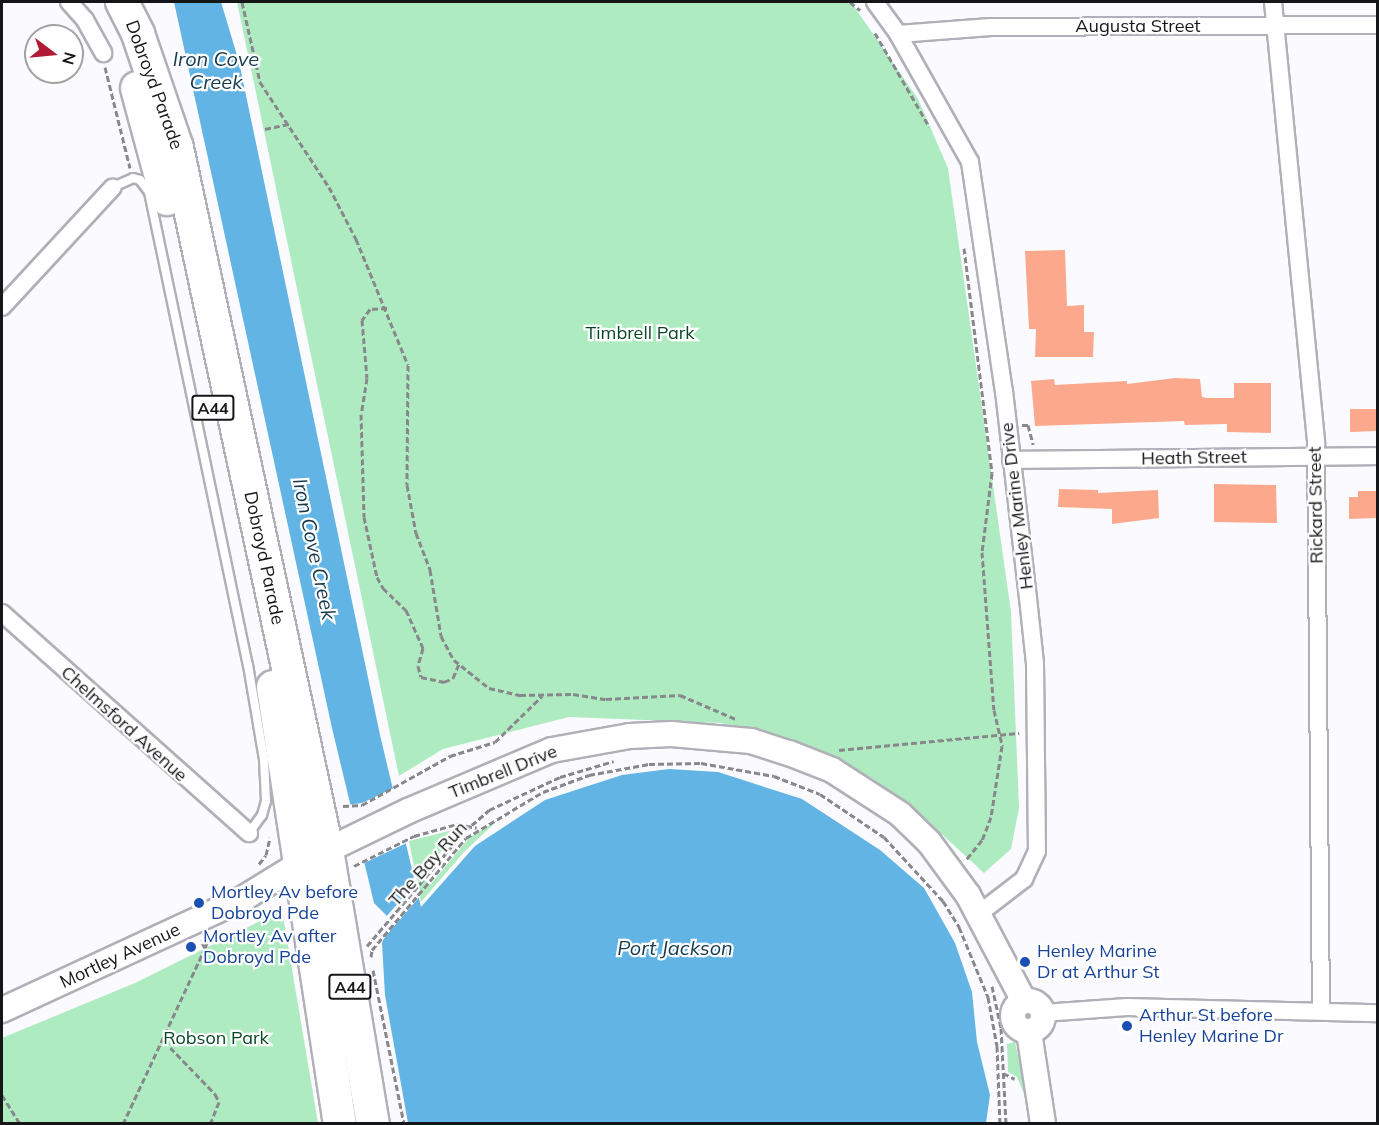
<!DOCTYPE html>
<style>
body{margin:0}
#map{position:relative;width:1379px;height:1125px;overflow:hidden;background:#fafaff;font-family:Mulish,sans-serif}
div>[style]{position:absolute}
.green>*{inset:0;background:#afebc1}
.water>*{inset:0;background:#61b4e4}
.pier>*{inset:0;background:#fafaff}
.building>*{inset:0;background:#fca88d}
.path>*{height:3px;margin-top:-1.5px;transform-origin:0;background:repeating-linear-gradient(90deg,#88888c 0 6px,transparent 0 9px)}
.roads{filter:drop-shadow(2px 0 #b0b1b8) drop-shadow(-2px 0 #b0b1b8) drop-shadow(0 2px #b0b1b8) drop-shadow(0 -2px #b0b1b8)}
.lane>*{height:8px;margin:-4px;padding:0 4px;transform-origin:4px;border-radius:4px;background:#fff}
.street>*{height:16px;margin:-8px;padding:0 8px;transform-origin:8px;border-radius:8px;background:#fff}
.secondary>*{height:24px;margin:-12px;padding:0 12px;transform-origin:12px;border-radius:12px;background:#fff}
.secondary>.ring{margin:-12px;padding:0;box-sizing:content-box;background:none;border:24px solid #fff;border-radius:50%}
.highway>*{height:32px;margin:-16px;padding:0 16px;transform-origin:16px;border-radius:16px;background:#fff}
.dots>*{width:16px;height:16px;translate:-50% -50%;box-sizing:border-box;border:3px solid #fff;border-radius:50%}
span{translate:-50% -50%;white-space:nowrap;text-align:center;line-height:1.15;-webkit-text-stroke:4.5px #fff;paint-order:stroke}
.shield-label span{padding:2px 4px;background:#fff;border:2px solid;border-radius:4px;-webkit-text-stroke-width:0}
.shield-label{font-size:16px;color:#151618;font-weight:700}
.street-label{font-size:18px;color:#151618}
.park-label{font-size:18px;color:#094625}
.transit-label{font-size:18px;color:#164399}
.left{translate:0 -50%;text-align:left}
.water-label{font-size:20px;color:#153a4e;font-style:italic}
.frame{position:absolute;inset:0;border:3px solid #151618;pointer-events:none}
.north{position:absolute;left:24px;top:24px;width:60px;height:60px;box-sizing:border-box;background:#fff;border:2px solid #a1a2a3;border-radius:50%;rotate:106deg;font-size:16px;font-weight:700;line-height:24px;text-align:center;color:#151618}
.north::after{content:'';display:block;margin:auto;width:21px;height:27px;background:#b01c35;clip-path:polygon(50% 0,100% 100%,50% 72%,0 100%)}
</style>
<div id="map">
<div class="green">
<i style="clip-path:polygon(237px 2px,851px 2px,918px 99px,948px 168px,1011px 612px,1019px 808px,1011px 849px,984px 873px,909px 804px,870px 777px,804px 744px,721px 723px,569px 717px,443px 749px,399px 776px)"></i>
<i style="clip-path:polygon(499px 819px,464px 852px,421px 902px,409px 841px,461px 828px,420px 876px,430px 885px,469px 838px)"></i>
<i style="clip-path:polygon(282px 910px,318px 1123px,2px 1123px,2px 1038px,135px 983px)"></i>
<i style="clip-path:polygon(1015px 1042px,1022px 1073px,1024px 1094px,1017px 1077px,1008px 1072px,1007px 1044px)"></i>
</div>
<div class="water">
<i style="clip-path:polygon(174px 2px,221px 2px,239px 62px,380px 735px,421px 907px,475px 846px,545px 800px,622px 775px,669px 769px,718px 772px,802px 799px,880px 850px,924px 888px,955px 943px,972px 992px,977px 1042px,990px 1095px,986px 1123px,408px 1123px,385px 995px,382px 943px,392px 921px,374px 903px,332px 728px)"></i>
</div>
<div class="pier">
<i style="clip-path:polygon(396px 787px,409px 842px,362px 864px,347px 805px,362px 803px)"></i>
<i style="clip-path:polygon(418px 880px,421px 895px,379px 944px,389px 922px,385px 918px)"></i>
</div>
<div class="building">
<i style="clip-path:polygon(1065px 250px,1067px 306px,1084px 305px,1084px 332px,1094px 332px,1093px 357px,1035px 357px,1036px 329px,1029px 329px,1025px 251px)"></i>
<i style="clip-path:polygon(1175px 378px,1200px 379px,1202px 397px,1207px 398px,1234px 398px,1234px 383px,1271px 383px,1271px 433px,1227px 432px,1227px 424px,1185px 425px,1184px 421px,1035px 426px,1031px 381px,1054px 379px,1055px 385px,1127px 381px,1127px 384px)"></i>
<i style="clip-path:polygon(1350px 409px,1377px 409px,1377px 431px,1350px 432px)"></i>
<i style="clip-path:polygon(1214px 484px,1276px 485px,1277px 523px,1214px 522px)"></i>
<i style="clip-path:polygon(1059px 489px,1098px 490px,1098px 493px,1158px 490px,1159px 518px,1112px 524px,1112px 509px,1058px 507px)"></i>
<i style="clip-path:polygon(1358px 491px,1377px 491px,1377px 518px,1349px 519px,1349px 497px,1358px 497px)"></i>
</div>
<div class="path">
<i style="left:242px;top:2px;width:82px;rotate:77.3deg"></i>
<i style="left:260px;top:82px;width:126px;rotate:56.7deg"></i>
<i style="left:329px;top:187px;width:59px;rotate:62.6deg"></i>
<i style="left:356px;top:239px;width:136px;rotate:67.6deg"></i>
<i style="left:408px;top:365px;width:120px;rotate:90.5deg"></i>
<i style="left:407px;top:485px;width:49px;rotate:79.4deg"></i>
<i style="left:416px;top:533px;width:40px;rotate:69deg"></i>
<i style="left:430px;top:570px;width:67px;rotate:80.5deg"></i>
<i style="left:441px;top:636px;width:27px;rotate:62deg"></i>
<i style="left:454px;top:660px;width:45px;rotate:38.7deg"></i>
<i style="left:489px;top:688px;width:32px;rotate:13deg"></i>
<i style="left:520px;top:695px;width:53px;rotate:-1.1deg"></i>
<i style="left:573px;top:694px;width:33px;rotate:9deg"></i>
<i style="left:606px;top:699px;width:74px;rotate:-3.1deg"></i>
<i style="left:680px;top:695px;width:61px;rotate:23.2deg"></i>
<i style="left:850px;top:2px;width:13px;rotate:39deg"></i>
<i style="left:875px;top:33px;width:108px;rotate:59.9deg"></i>
<i style="left:105px;top:67px;width:104px;rotate:76.1deg"></i>
<i style="left:265px;top:129px;width:25px;rotate:-12deg"></i>
<i style="left:964px;top:248px;width:227px;rotate:82.9deg"></i>
<i style="left:992px;top:473px;width:80px;rotate:97.2deg"></i>
<i style="left:982px;top:552px;width:158px;rotate:85.7deg"></i>
<i style="left:994px;top:710px;width:37px;rotate:77deg"></i>
<i style="left:1002px;top:746px;width:72px;rotate:98.8deg"></i>
<i style="left:991px;top:817px;width:25px;rotate:111deg"></i>
<i style="left:982px;top:840px;width:26px;rotate:129deg"></i>
<i style="left:387px;top:308px;width:17px;rotate:177deg"></i>
<i style="left:370px;top:309px;width:14px;rotate:126deg"></i>
<i style="left:362px;top:320px;width:58px;rotate:85.1deg"></i>
<i style="left:367px;top:378px;width:36px;rotate:99deg"></i>
<i style="left:361px;top:414px;width:103px;rotate:88.3deg"></i>
<i style="left:364px;top:517px;width:61px;rotate:77.8deg"></i>
<i style="left:377px;top:577px;width:13px;rotate:61deg"></i>
<i style="left:383px;top:588px;width:32px;rotate:44deg"></i>
<i style="left:406px;top:610px;width:42px;rotate:65.9deg"></i>
<i style="left:423px;top:648px;width:19px;rotate:106deg"></i>
<i style="left:418px;top:666px;width:11px;rotate:75deg"></i>
<i style="left:421px;top:677px;width:24px;rotate:12deg"></i>
<i style="left:444px;top:682px;width:10px;rotate:-24deg"></i>
<i style="left:453px;top:678px;width:15px;rotate:-67deg"></i>
<i style="left:1022px;top:425px;width:6px"></i>
<i style="left:1028px;top:425px;width:20px;rotate:75deg"></i>
<i style="left:839px;top:750px;width:181px;rotate:-5.4deg"></i>
<i style="left:343px;top:806px;width:19px;rotate:-3deg"></i>
<i style="left:362px;top:805px;width:101px;rotate:-29.1deg"></i>
<i style="left:450px;top:756px;width:47px;rotate:-17.3deg"></i>
<i style="left:495px;top:742px;width:66px;rotate:-44.4deg"></i>
<i style="left:259px;top:864px;width:11px;rotate:-52deg"></i>
<i style="left:266px;top:855px;width:18px;rotate:-77deg"></i>
<i style="left:354px;top:866px;width:67px;rotate:-26.6deg"></i>
<i style="left:414px;top:836px;width:45px;rotate:-15.6deg"></i>
<i style="left:457px;top:824px;width:20px;rotate:11deg"></i>
<i style="left:367px;top:946px;width:151px;rotate:-49.6deg"></i>
<i style="left:465px;top:831px;width:32px;rotate:-41deg"></i>
<i style="left:489px;top:810px;width:78px;rotate:-24.9deg"></i>
<i style="left:560px;top:777px;width:56px;rotate:-16.5deg"></i>
<i style="left:205px;top:948px;width:14px;rotate:-69deg"></i>
<i style="left:371px;top:957px;width:7px;rotate:-82deg"></i>
<i style="left:372px;top:950px;width:146px;rotate:-50deg"></i>
<i style="left:466px;top:838px;width:90px;rotate:-30.9deg"></i>
<i style="left:543px;top:792px;width:49px;rotate:-20.3deg"></i>
<i style="left:589px;top:775px;width:61px;rotate:-10.4deg"></i>
<i style="left:649px;top:764px;width:52px;rotate:-1.1deg"></i>
<i style="left:701px;top:763px;width:74px;rotate:10.1deg"></i>
<i style="left:774px;top:776px;width:49px;rotate:21.4deg"></i>
<i style="left:820px;top:794px;width:77px;rotate:33.9deg"></i>
<i style="left:884px;top:837px;width:87px;rotate:47.3deg"></i>
<i style="left:943px;top:901px;width:31px;rotate:58deg"></i>
<i style="left:959px;top:927px;width:76px;rotate:67.5deg"></i>
<i style="left:988px;top:997px;width:50px;rotate:79.6deg"></i>
<i style="left:997px;top:1046px;width:78px;rotate:87.8deg"></i>
<i style="left:373px;top:970px;width:157px;rotate:78.6deg"></i>
<i style="left:992px;top:986px;width:43px;rotate:77.9deg"></i>
<i style="left:1001px;top:1028px;width:96px;rotate:87deg"></i>
<i style="left:999px;top:1019px;width:13px"></i>
<i style="left:164px;top:1041px;width:74px;rotate:46.1deg"></i>
<i style="left:215px;top:1094px;width:9px;rotate:63deg"></i>
<i style="left:219px;top:1102px;width:24px;rotate:112deg"></i>
<i style="left:1003px;top:1073px;width:13px;rotate:27deg"></i>
<i style="left:2px;top:1095px;width:34px;rotate:58deg"></i>
<i style="left:123px;top:1124px;width:194px;rotate:-65deg"></i>
<i style="left:205px;top:948px;width:9px;rotate:-117deg"></i>
</div>
<div class="roads">
<div class="lane">
<i style="left:113px;top:187px;width:22px;rotate:-24deg"></i>
<i style="left:133px;top:178px;width:7px;rotate:16deg"></i>
<i style="left:140px;top:180px;width:15px;rotate:53deg"></i>
<i style="left:149px;top:192px;width:483px;rotate:78.2deg"></i>
<i style="left:248px;top:665px;width:96px;rotate:80.4deg"></i>
<i style="left:264px;top:760px;width:41px;rotate:87.2deg"></i>
<i style="left:266px;top:801px;width:15px;rotate:106deg"></i>
<i style="left:262px;top:815px;width:22px;rotate:126deg"></i>
</div>
<div class="street">
<i style="left:69px;top:2px;width:24px;rotate:48deg"></i>
<i style="left:85px;top:20px;width:38px;rotate:61deg"></i>
<i style="left:875px;top:2px;width:39px;rotate:54deg"></i>
<i style="left:898px;top:34px;width:147px;rotate:60.6deg"></i>
<i style="left:970px;top:162px;width:232px;rotate:81.6deg"></i>
<i style="left:1004px;top:391px;width:208px;rotate:83.4deg"></i>
<i style="left:1028px;top:598px;width:65px;rotate:83.9deg"></i>
<i style="left:1035px;top:663px;width:188px;rotate:89.4deg"></i>
<i style="left:1037px;top:851px;width:31px;rotate:115deg"></i>
<i style="left:1024px;top:879px;width:59px;rotate:142.5deg"></i>
<i style="left:1273px;top:2px;width:443px;rotate:84.4deg"></i>
<i style="left:1316px;top:443px;width:568px;rotate:89.5deg"></i>
<i style="left:898px;top:34px;width:93px;rotate:-4.3deg"></i>
<i style="left:991px;top:27px;width:387px;rotate:-0.3deg"></i>
<i style="left:2px;top:307px;width:163px;rotate:-47.2deg"></i>
<i style="left:1011px;top:460px;width:367px;rotate:-0.6deg"></i>
<i style="left:2px;top:613px;width:331px;rotate:41.7deg"></i>
<i style="left:1043px;top:1013px;width:84px;rotate:-4.1deg"></i>
<i style="left:1127px;top:1007px;width:251px;rotate:1.4deg"></i>
</div>
<div class="secondary">
<i class="ring" style="left:1013px;top:1001px;width:6px;height:6px"></i>
<i style="left:2px;top:1010px;width:267px;rotate:-24.8deg"></i>
<i style="left:244px;top:898px;width:65px;rotate:-31.7deg"></i>
<i style="left:299px;top:864px;width:121px;rotate:-25.9deg"></i>
<i style="left:408px;top:811px;width:156px;rotate:-23deg"></i>
<i style="left:552px;top:750px;width:79px;rotate:-10.2deg"></i>
<i style="left:630px;top:736px;width:41px;rotate:-2.8deg"></i>
<i style="left:671px;top:734px;width:80px;rotate:5deg"></i>
<i style="left:751px;top:741px;width:40px;rotate:18deg"></i>
<i style="left:789px;top:753px;width:46px;rotate:21.6deg"></i>
<i style="left:832px;top:770px;width:81px;rotate:32.9deg"></i>
<i style="left:900px;top:814px;width:40px;rotate:44deg"></i>
<i style="left:929px;top:842px;width:66px;rotate:53.7deg"></i>
<i style="left:968px;top:895px;width:120px;rotate:62.2deg"></i>
<i style="left:1029px;top:1032px;width:93px;rotate:81.3deg"></i>
</div>
<div class="highway">
<i style="left:122px;top:2px;width:36px;rotate:63deg"></i>
<i style="left:138px;top:34px;width:120px;rotate:71.1deg"></i>
<i style="left:177px;top:148px;width:718px;rotate:77.94deg"></i>
<i style="left:327px;top:850px;width:278px;rotate:80.5deg"></i>
<i style="left:137px;top:88px;width:115px;rotate:74.9deg"></i>
<i style="left:273px;top:687px;width:442px;rotate:81.3deg"></i>
</div>
</div>
<div class="dots">
<i style="left:199px;top:903px;background:#1a4fb4"></i>
<i style="left:191px;top:947px;background:#1a4fb4"></i>
<i style="left:1025px;top:962px;background:#1a4fb4"></i>
<i style="left:1127px;top:1026px;background:#1a4fb4"></i>
</div>
<div class="shield-label">
<span style="left:213px;top:408px">A44</span>
<span style="left:350px;top:987px">A44</span>
</div>
<div class="street-label">
<span style="left:1138px;top:26px">Augusta Street</span>
<span style="left:154px;top:85px;rotate:70deg">Dobroyd Parade</span>
<span style="left:1194px;top:458px;rotate:-1deg">Heath Street</span>
<span style="left:1316px;top:505px;rotate:-91deg">Rickard Street</span>
<span style="left:1017px;top:506px;rotate:-97deg">Henley Marine Drive</span>
<span style="left:264px;top:558px;rotate:78deg">Dobroyd Parade</span>
<span style="left:124px;top:724px;rotate:42deg">Chelmsford Avenue</span>
<span style="left:503px;top:772px;rotate:-22deg">Timbrell Drive</span>
<span style="left:428px;top:864px;rotate:-48deg">The Bay Run</span>
<span style="left:120px;top:956px;rotate:-25deg">Mortley Avenue</span>
</div>
<div class="park-label">
<span style="left:640px;top:333px">Timbrell Park</span>
<span style="left:216px;top:1038px">Robson Park</span>
</div>
<div class="transit-label">
<span class="left" style="left:211px;top:903px">Mortley Av before<br>Dobroyd Pde</span>
<span class="left" style="left:203px;top:947px">Mortley Av after<br>Dobroyd Pde</span>
<span class="left" style="left:1037px;top:962px">Henley Marine<br>Dr at Arthur St</span>
<span class="left" style="left:1139px;top:1026px">Arthur St before<br>Henley Marine Dr</span>
</div>
<div class="water-label">
<span style="left:216px;top:70px">Iron Cove<br>Creek</span>
<span style="left:315px;top:549px;rotate:78deg">Iron Cove Creek</span>
<span style="left:675px;top:947px">Port Jackson</span>
</div>
<div class="frame"></div>
<div class="north">N</div>
</div>
